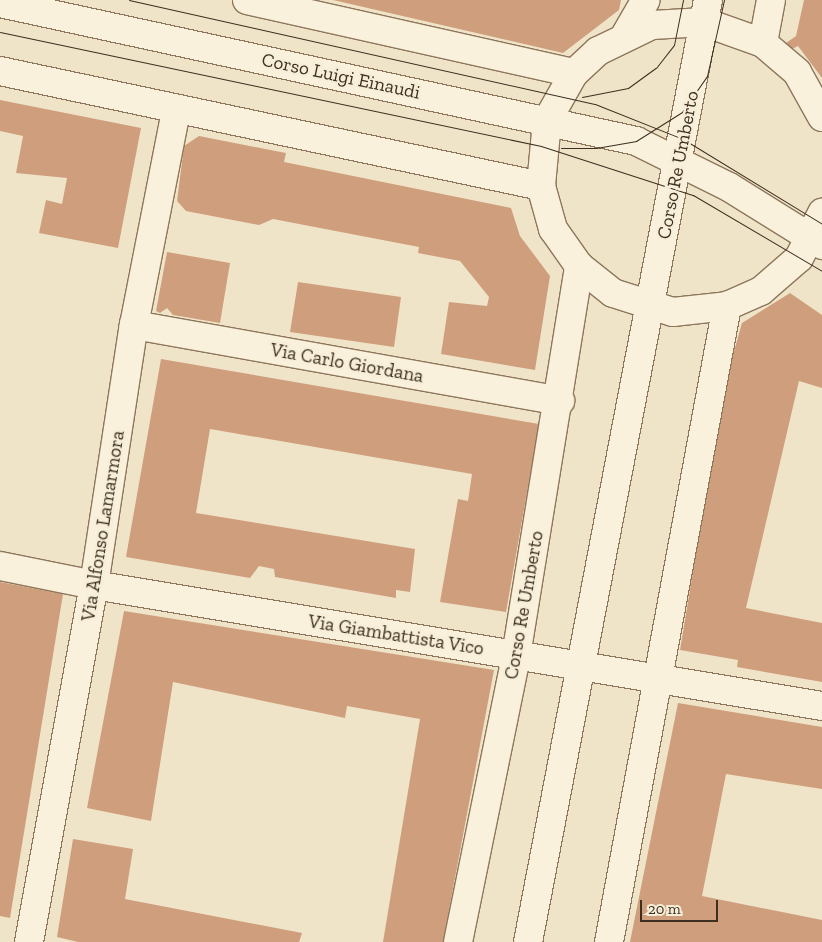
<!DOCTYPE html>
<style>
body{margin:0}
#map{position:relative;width:822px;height:942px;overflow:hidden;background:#f0e4c8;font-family:"Zilla Slab",serif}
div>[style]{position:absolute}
.building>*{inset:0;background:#cf9f7d}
.roads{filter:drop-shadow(1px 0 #8d765c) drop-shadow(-1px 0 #8d765c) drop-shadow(0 1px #8d765c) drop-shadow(0 -1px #8d765c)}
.street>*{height:28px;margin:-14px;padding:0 14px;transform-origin:14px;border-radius:14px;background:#faf1dc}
.secondary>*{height:28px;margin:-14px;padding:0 14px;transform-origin:14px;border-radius:14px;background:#faf1dc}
.tram>*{height:1px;margin:-0.5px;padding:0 0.5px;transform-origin:0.5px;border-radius:0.5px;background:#3d2e20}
span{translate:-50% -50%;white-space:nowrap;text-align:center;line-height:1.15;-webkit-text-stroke:5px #f7eed8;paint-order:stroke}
.street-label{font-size:19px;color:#3d2e20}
.scale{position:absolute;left:640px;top:900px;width:78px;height:22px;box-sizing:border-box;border:2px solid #3d2e20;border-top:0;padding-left:6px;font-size:15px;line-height:18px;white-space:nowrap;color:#3d2e20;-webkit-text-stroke:4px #f7eed8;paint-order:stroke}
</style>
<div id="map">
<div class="building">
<i style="clip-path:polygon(333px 0,621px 0,619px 10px,563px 53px)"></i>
<i style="clip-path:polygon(804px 0,822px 0,822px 78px,798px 46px,792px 49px,786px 43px,796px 36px)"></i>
<i style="clip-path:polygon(0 100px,141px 128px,118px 248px,39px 233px,46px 200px,62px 204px,67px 178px,16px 173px,23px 136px,0 131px)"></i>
<i style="clip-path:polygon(199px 136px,286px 153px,284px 162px,511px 208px,520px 236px,550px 276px,535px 370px,441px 354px,449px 302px,487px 306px,489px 297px,460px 261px,418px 253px,419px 247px,273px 219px,259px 225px,186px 211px,177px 201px,184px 146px)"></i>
<i style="clip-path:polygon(167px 252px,230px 263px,220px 323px,173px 315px,167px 308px,160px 313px,156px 311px)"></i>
<i style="clip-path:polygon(298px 282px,401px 297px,394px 347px,290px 332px)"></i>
<i style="clip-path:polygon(790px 293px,822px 315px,822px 388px,799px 381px,746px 608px,822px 623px,822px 682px,737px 667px,738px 660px,680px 650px,723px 390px,742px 323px)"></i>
<i style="clip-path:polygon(161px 359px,539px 424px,506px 612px,440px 602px,458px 499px,468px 501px,472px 474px,210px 429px,196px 513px,415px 549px,410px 592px,396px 590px,396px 598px,275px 577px,274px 569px,259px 566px,250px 578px,126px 557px)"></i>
<i style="clip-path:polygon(0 582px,63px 594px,10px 918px,0 916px)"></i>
<i style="clip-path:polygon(124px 611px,494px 670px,443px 942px,383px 942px,420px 719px,347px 706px,345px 718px,173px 682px,151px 821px,87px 808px)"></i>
<i style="clip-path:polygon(678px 703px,822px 727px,822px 789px,726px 774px,702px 896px,822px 920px,822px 942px,630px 942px)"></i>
<i style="clip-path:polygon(73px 839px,133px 849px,125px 899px,302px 933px,299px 942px,78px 942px,57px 937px)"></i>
</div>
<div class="roads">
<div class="street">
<i style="left:247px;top:0;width:335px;rotate:12.6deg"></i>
<i style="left:626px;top:34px;width:39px;rotate:-60deg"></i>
<i style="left:763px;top:43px;width:44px;rotate:-79.5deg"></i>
<i style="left:0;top:71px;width:553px;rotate:12deg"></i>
<i style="left:822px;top:117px;width:51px;rotate:-119.1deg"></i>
<i style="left:797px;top:72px;width:45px;rotate:-139.5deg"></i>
<i style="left:763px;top:43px;width:63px;rotate:-160.4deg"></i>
<i style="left:704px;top:22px;width:52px;rotate:176.7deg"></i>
<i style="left:652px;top:25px;width:60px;rotate:154.3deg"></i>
<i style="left:598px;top:51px;width:33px;rotate:137deg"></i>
<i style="left:574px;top:73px;width:55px;rotate:119.4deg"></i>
<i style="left:547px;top:121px;width:65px;rotate:95.3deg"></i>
<i style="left:541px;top:186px;width:45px;rotate:74.4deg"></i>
<i style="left:553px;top:229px;width:45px;rotate:54.9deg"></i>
<i style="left:579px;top:266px;width:43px;rotate:38.5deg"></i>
<i style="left:613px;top:293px;width:63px;rotate:17.6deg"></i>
<i style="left:673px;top:312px;width:54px;rotate:-6.3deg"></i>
<i style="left:727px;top:306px;width:37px;rotate:-24deg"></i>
<i style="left:761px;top:291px;width:50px;rotate:-41deg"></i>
<i style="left:799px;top:258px;width:51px;rotate:-62.9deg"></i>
<i style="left:134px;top:325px;width:433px;rotate:10.1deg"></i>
<i style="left:0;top:566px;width:96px;rotate:11.4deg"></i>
<i style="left:94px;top:585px;width:738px;rotate:9.44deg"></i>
<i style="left:29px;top:942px;width:363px;rotate:-79.7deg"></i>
<i style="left:94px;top:585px;width:263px;rotate:-81.3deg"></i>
<i style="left:134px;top:325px;width:218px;rotate:-78.9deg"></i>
<i style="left:458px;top:942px;width:292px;rotate:-78.5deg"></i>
<i style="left:516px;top:656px;width:395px;rotate:-80.8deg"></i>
<i style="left:609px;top:942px;width:647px;rotate:-79.49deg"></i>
</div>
<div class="secondary">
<i style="left:0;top:3px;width:651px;rotate:12.24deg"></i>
<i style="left:636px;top:141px;width:104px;rotate:26.3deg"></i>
<i style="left:729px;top:187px;width:110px;rotate:31.9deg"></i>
<i style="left:528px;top:942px;width:959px;rotate:-79.18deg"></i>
</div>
</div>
<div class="tram">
<i style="left:129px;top:0;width:477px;rotate:12.6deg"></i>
<i style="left:595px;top:104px;width:95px;rotate:21.7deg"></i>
<i style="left:683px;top:139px;width:163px;rotate:31.4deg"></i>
<i style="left:0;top:32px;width:553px;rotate:11.9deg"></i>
<i style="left:541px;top:146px;width:160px;rotate:17.9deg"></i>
<i style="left:693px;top:195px;width:150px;rotate:30.5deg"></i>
<i style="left:582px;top:97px;width:47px;rotate:-11.1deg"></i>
<i style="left:628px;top:88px;width:34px;rotate:-36deg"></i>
<i style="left:656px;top:68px;width:29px;rotate:-52deg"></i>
<i style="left:674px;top:45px;width:46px;rotate:-78.7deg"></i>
<i style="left:561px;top:148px;width:35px"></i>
<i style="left:596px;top:148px;width:41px;rotate:-9.9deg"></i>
<i style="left:636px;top:141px;width:54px;rotate:-32.2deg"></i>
<i style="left:682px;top:112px;width:44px;rotate:-55.2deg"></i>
<i style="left:707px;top:76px;width:78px;rotate:-77.4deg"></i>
</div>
<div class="street-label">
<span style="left:341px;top:76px;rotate:12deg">Corso Luigi Einaudi</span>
<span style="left:678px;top:165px;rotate:-79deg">Corso Re Umberto</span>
<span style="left:347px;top:363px;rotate:10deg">Via Carlo Giordana</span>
<span style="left:103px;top:526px;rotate:-81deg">Via Alfonso Lamarmora</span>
<span style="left:524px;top:605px;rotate:-80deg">Corso Re Umberto</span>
<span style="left:396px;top:635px;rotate:9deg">Via Giambattista Vico</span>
</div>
<div class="scale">20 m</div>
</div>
